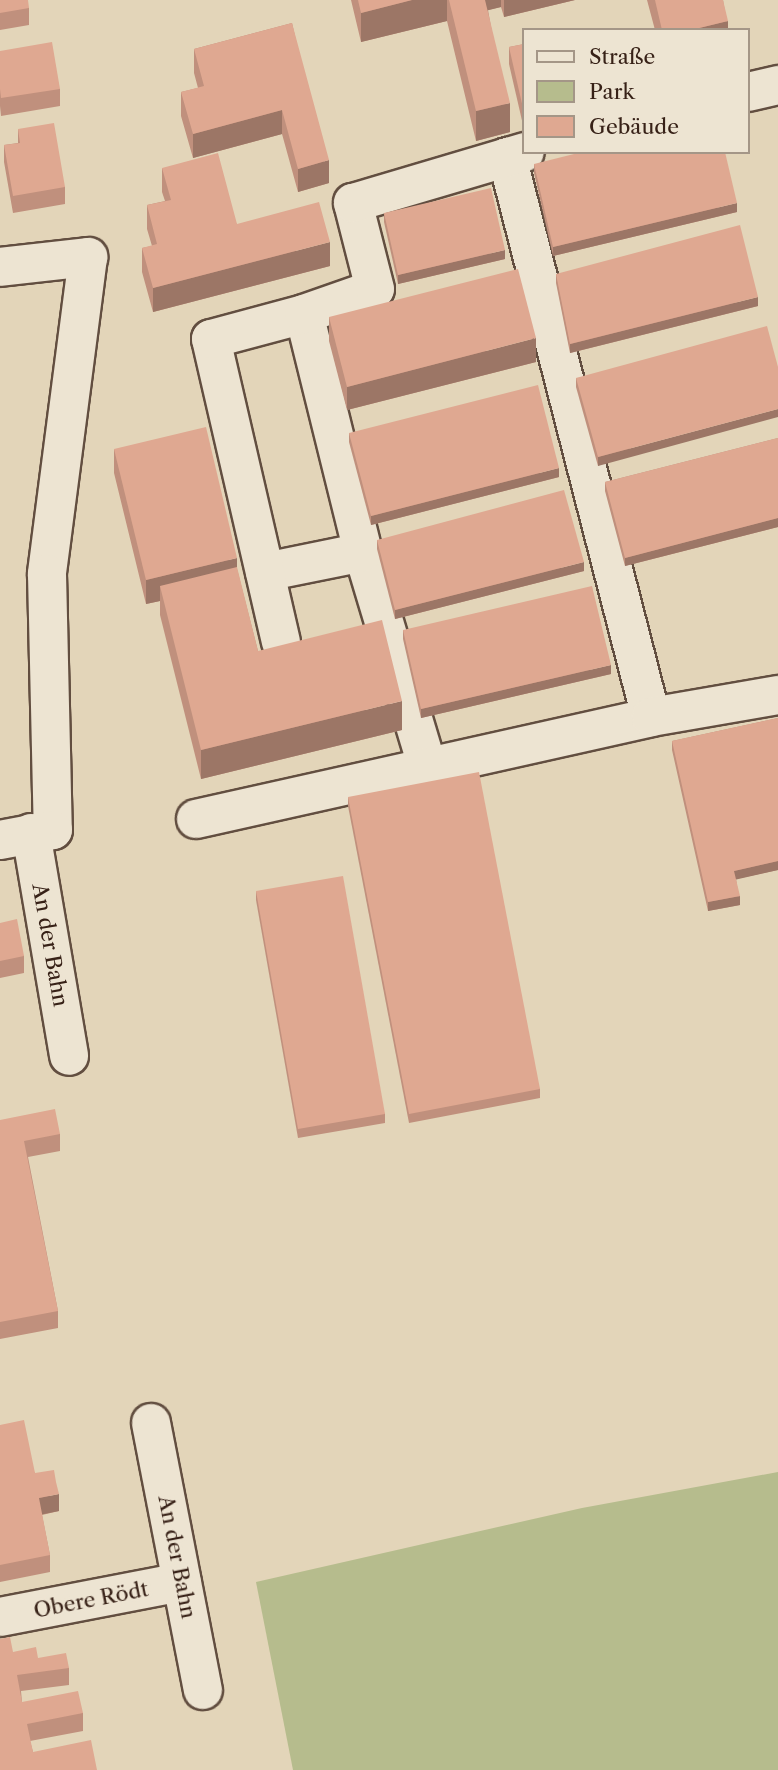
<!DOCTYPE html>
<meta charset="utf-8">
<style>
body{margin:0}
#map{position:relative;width:778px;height:1770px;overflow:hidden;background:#e3d5b9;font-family:"Libre Caslon Text",serif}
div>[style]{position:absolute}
.green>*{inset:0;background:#b6bc8d}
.roads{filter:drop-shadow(2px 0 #624e40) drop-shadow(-2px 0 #624e40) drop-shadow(0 2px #624e40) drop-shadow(0 -2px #624e40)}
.minor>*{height:38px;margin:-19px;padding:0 19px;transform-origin:19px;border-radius:19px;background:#ede4d2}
.wall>*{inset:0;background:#c0907d}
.shaded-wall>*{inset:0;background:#9c7666}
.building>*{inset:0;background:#dfa891}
span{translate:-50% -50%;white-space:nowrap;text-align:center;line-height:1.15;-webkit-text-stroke:5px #ede4d2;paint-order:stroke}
.street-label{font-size:21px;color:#372117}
.legend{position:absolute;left:522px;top:28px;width:228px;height:126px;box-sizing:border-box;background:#ede4d2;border:2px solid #a49687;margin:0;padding:9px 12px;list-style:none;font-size:21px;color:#372117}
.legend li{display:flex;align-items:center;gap:14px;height:35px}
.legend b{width:35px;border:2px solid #a49687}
</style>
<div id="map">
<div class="green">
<i style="clip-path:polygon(778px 1472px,778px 1770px,293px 1770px,256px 1582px,582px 1508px)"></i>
</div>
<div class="roads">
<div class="minor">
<i style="left:748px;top:92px;width:31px;rotate:-13deg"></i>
<i style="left:507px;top:157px;width:578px;rotate:75.58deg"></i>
<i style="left:0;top:267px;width:89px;rotate:-6.5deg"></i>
<i style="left:88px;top:257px;width:320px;rotate:97.4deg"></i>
<i style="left:47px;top:574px;width:256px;rotate:88.7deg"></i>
<i style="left:53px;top:830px;width:54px;rotate:169.3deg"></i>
<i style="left:363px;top:552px;width:222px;rotate:73.3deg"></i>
<i style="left:265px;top:572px;width:100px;rotate:-11.5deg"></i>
<i style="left:363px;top:552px;width:245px;rotate:-103.9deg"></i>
<i style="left:281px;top:642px;width:311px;rotate:-103deg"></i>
<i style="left:211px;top:339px;width:96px;rotate:-15deg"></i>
<i style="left:304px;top:314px;width:75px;rotate:-19.4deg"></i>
<i style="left:375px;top:289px;width:89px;rotate:-104.3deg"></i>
<i style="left:353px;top:203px;width:179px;rotate:-16.5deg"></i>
<i style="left:196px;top:819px;width:466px;rotate:-12.6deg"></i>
<i style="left:651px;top:717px;width:129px;rotate:-9.8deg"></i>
<i style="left:31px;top:833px;width:226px;rotate:80.3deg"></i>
<i style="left:151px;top:1423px;width:272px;rotate:79deg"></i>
<i style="left:0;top:1617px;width:185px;rotate:-10.9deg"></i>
</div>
</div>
<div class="wall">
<i style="clip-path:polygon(0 0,29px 8px,29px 25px,0 30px)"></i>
<i style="clip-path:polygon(351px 0,575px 0,504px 17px,501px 7px,488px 10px,510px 132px,476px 141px,447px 21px,361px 42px)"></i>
<i style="clip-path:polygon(647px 0,723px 0,728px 30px,655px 30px)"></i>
<i style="clip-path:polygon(292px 23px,329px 183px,298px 192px,282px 134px,193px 158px,181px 116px,181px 92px,198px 88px,194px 73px,194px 49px)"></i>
<i style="clip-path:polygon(524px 44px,524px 125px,523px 125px,509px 64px,509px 47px)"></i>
<i style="clip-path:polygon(0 51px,60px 89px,60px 106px,1px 116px,0 106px)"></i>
<i style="clip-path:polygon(18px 129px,65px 187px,65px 204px,13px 213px,4px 162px,4px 145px,18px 143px)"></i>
<i style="clip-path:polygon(534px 164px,737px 212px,553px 256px,534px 173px)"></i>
<i style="clip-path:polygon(162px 168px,237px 224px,330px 266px,153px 312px,142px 272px,142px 248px,152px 246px,147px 229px,147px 205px,165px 201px,162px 192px)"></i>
<i style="clip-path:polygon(384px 213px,505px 259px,398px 284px,384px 222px)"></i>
<i style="clip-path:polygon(556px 274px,758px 306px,570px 353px,556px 283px)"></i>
<i style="clip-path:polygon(329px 317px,536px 362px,347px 410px,329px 341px)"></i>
<i style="clip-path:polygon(778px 367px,598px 466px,576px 387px,576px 378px)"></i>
<i style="clip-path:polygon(349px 433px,559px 477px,371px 525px,349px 442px)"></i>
<i style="clip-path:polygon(778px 438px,778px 527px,625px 566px,605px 491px,605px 482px)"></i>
<i style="clip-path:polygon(114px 449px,237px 569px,258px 651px,402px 730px,201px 779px,160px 615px,160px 601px,146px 604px,114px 473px)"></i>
<i style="clip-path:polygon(377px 540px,584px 571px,395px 619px,377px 549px)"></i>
<i style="clip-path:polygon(403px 630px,611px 674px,421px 718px,403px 639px)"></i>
<i style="clip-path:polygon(778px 718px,778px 870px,736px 879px,740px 905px,708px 911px,672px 750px,672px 741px)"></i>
<i style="clip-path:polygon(348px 797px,540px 1089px,540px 1098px,409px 1123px,348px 806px)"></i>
<i style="clip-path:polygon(256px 891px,385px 1114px,385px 1123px,298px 1138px,256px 900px)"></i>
<i style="clip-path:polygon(0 923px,24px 956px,24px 973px,0 978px)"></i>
<i style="clip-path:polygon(0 1120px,60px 1134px,60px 1151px,28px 1157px,58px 1311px,58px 1328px,0 1339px)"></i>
<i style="clip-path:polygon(0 1425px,35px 1473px,59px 1511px,42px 1515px,50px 1555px,50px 1572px,0 1582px)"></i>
<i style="clip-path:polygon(13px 1652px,38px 1658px,69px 1668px,69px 1685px,21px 1691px,22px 1702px,83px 1713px,83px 1731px,30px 1741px,33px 1752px,0 1770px)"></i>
</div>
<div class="shaded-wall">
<i style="clip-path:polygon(412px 0,447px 0,447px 21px,361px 42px,361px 13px)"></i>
<i style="clip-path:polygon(481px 0,501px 0,501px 7px,481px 12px)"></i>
<i style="clip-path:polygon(504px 0,575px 0,504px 17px)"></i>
<i style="clip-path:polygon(728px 21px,728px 30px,691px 30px)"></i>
<i style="clip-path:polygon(510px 103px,510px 132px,476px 141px,476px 111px)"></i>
<i style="clip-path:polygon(523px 108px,524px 108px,524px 125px,523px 125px)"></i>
<i style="clip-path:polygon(282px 110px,282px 134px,193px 158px,193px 134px)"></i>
<i style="clip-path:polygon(329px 160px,329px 183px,298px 192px,298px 169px)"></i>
<i style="clip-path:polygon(737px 203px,737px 212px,553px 256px,553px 247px)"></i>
<i style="clip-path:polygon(330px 242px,330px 266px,153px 312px,153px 288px)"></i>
<i style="clip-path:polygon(505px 250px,505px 259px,398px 284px,398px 275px)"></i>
<i style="clip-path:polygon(758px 297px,758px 306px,570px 353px,570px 344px)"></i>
<i style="clip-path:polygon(536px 338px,536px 362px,347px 410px,347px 387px)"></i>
<i style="clip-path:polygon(778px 409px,778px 417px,598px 466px,598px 457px)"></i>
<i style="clip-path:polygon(559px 468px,559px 477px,371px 525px,371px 516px)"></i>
<i style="clip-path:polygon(778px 518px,778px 527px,625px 566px,625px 558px)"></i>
<i style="clip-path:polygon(237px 558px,237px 582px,160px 586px,160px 601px,146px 604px,146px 580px)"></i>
<i style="clip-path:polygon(584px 562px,584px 571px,395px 619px,395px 610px)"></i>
<i style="clip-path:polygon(611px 665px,611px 674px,421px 718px,421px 709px)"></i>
<i style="clip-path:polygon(402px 701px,402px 730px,201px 779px,201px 750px)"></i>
<i style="clip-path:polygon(778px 861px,778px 870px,734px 880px,734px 871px)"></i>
<i style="clip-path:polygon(740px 896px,740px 905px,708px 911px,708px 902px)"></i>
<i style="clip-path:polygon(59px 1494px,59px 1511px,39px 1515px,39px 1498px)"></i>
</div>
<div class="building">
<i style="clip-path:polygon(0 0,28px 0,29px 8px,0 13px)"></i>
<i style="clip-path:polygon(358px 0,412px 0,361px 13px)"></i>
<i style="clip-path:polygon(449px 0,485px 0,510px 103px,476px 111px)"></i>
<i style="clip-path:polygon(655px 0,723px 0,728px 21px,691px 30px,662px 30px)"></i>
<i style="clip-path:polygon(292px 23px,329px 160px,298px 169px,282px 110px,193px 134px,181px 92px,204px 86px,194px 49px)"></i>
<i style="clip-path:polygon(52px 42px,60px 89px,1px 98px,0 89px,0 51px)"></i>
<i style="clip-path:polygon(524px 44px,524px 108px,523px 108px,509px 47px)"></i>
<i style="clip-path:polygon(54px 123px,65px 187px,13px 196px,4px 145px,20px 143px,18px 129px)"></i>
<i style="clip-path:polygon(582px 152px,725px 152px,737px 203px,553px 247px,534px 164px)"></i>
<i style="clip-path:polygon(218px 153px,237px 224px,319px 202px,330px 242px,153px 288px,142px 248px,157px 244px,147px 205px,171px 200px,162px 168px)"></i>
<i style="clip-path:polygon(491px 188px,505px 250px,398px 275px,384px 213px)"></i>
<i style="clip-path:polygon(740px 225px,758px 297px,570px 344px,556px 274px)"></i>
<i style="clip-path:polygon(518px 269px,536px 338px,347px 387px,329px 317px)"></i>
<i style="clip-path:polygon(767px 326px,778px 367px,778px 409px,598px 457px,576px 378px)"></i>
<i style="clip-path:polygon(538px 385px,559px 468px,371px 516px,349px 433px)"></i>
<i style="clip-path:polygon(206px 427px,237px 558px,146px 580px,114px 449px)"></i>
<i style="clip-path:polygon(778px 438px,778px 518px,625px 558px,605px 482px)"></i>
<i style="clip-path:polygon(564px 490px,584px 562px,395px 610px,377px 540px)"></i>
<i style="clip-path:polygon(237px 567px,258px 651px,382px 620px,402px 701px,201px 750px,160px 586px)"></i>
<i style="clip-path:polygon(592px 586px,611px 665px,421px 709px,403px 630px)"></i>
<i style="clip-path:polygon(778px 718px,778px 861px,734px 871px,740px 896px,708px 902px,672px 741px)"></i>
<i style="clip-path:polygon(479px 772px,540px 1089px,409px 1114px,348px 797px)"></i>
<i style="clip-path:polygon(343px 876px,385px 1114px,298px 1129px,256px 891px)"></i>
<i style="clip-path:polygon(17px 919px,24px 956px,0 961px,0 923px)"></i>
<i style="clip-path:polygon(55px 1109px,60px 1134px,24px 1141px,58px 1311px,0 1322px,0 1120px)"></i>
<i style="clip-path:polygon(24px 1420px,35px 1473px,54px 1470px,56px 1482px,59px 1494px,39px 1498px,50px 1555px,0 1565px,0 1425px)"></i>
<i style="clip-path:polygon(10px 1637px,13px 1652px,36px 1647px,38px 1658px,66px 1653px,69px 1668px,17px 1675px,22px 1702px,78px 1691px,83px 1713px,27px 1724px,33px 1752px,91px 1740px,97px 1770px,0 1770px,0 1639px)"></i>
</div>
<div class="street-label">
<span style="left:50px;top:945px;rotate:80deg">An der Bahn</span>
<span style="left:177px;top:1557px;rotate:79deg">An der Bahn</span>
<span style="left:91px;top:1600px;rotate:-11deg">Obere Rödt</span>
</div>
<ul class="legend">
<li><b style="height:9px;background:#ede4d2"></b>Straße</li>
<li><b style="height:19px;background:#b6bc8d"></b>Park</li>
<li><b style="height:19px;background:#dfa891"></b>Gebäude</li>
</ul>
</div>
